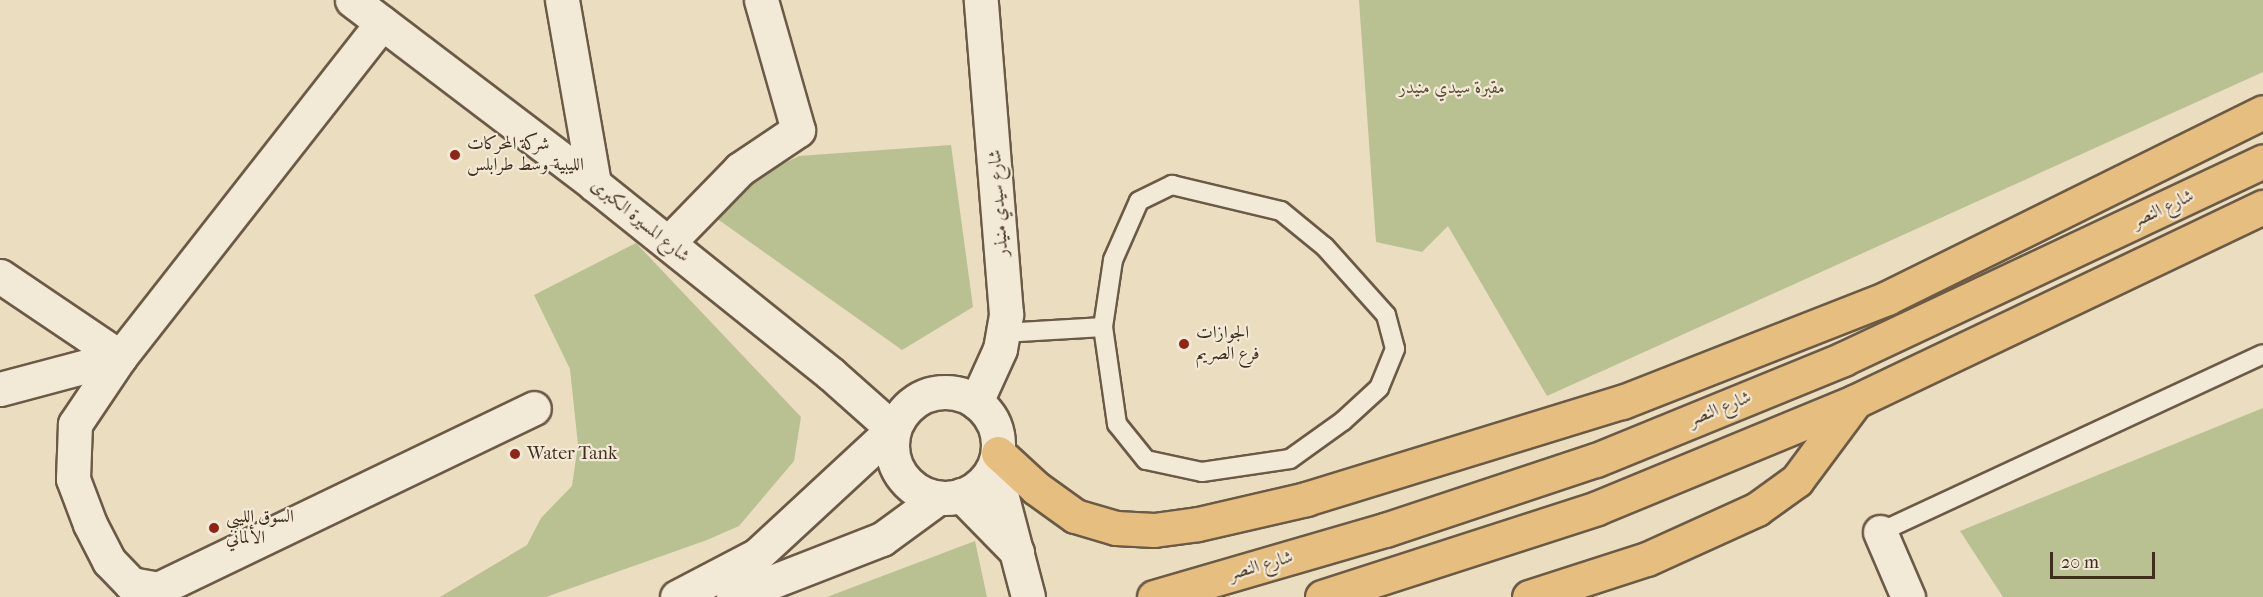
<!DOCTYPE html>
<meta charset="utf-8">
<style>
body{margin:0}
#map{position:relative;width:2263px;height:597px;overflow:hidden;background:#ebddc0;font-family:"IM FELL French Canon",Amiri,serif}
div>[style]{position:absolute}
.green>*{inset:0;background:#b9c091}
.roads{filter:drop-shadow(2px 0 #6b5a46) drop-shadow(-2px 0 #6b5a46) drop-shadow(0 2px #6b5a46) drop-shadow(0 -2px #6b5a46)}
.lane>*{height:18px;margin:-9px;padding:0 9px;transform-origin:9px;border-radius:9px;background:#f2e9d6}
.street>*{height:33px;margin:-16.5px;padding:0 16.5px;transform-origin:16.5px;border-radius:16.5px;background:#f2e9d6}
.secondary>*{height:33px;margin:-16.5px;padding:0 16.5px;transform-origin:16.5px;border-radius:16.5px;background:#f2e9d6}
.secondary>.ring{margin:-16.5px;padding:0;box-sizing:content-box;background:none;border:33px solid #f2e9d6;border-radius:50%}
.highway>*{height:33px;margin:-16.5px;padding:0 16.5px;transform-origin:16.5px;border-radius:16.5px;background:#e6be80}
.dots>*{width:16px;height:16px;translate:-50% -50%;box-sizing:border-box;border:3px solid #f2e9d6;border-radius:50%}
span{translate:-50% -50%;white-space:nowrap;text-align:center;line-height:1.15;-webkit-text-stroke:4.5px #f2e9d6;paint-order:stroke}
.park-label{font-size:18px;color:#584b34;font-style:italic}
.poi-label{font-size:18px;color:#402e1d}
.left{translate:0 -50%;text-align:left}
.street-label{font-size:18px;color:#402e1d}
.scale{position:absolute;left:2050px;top:552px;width:105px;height:27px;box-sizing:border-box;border:3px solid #402e1d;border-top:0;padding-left:8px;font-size:18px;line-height:21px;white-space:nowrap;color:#402e1d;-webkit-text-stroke:4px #f2e9d6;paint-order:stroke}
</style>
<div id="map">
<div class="green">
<i style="clip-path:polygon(1359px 0,2263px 0,2263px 72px,1547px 396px,1448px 226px,1422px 252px,1376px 242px)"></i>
<i style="clip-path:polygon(951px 145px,973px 307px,902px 350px,716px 218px,751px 179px,799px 156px)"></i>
<i style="clip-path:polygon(636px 243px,801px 417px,794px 461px,739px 526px,707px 540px,546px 597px,440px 597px,527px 545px,541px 518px,572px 486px,578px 445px,570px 369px,534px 295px)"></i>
<i style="clip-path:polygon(2263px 408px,2263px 597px,2003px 597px,1960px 531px)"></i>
<i style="clip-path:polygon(975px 541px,987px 597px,827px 597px)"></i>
</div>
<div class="roads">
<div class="lane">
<i style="left:1172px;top:185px;width:112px;rotate:13.4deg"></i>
<i style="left:1281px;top:211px;width:57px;rotate:39.3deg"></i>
<i style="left:1325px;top:247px;width:91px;rotate:48.1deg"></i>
<i style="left:1386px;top:315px;width:35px;rotate:75deg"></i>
<i style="left:1395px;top:349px;width:42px;rotate:112.3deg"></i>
<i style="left:1379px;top:388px;width:49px;rotate:137.5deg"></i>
<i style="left:1343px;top:421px;width:65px;rotate:144.4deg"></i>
<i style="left:1290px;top:459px;width:89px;rotate:171.6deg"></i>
<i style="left:1202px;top:472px;width:57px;rotate:-167.9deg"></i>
<i style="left:1146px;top:460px;width:46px;rotate:-128.9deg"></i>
<i style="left:1117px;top:424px;width:98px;rotate:-98.2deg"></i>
<i style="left:1103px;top:327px;width:68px;rotate:-81.5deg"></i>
<i style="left:1113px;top:260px;width:64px;rotate:-66.2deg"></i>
<i style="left:1139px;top:201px;width:37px;rotate:-26deg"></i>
<i style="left:1003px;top:333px;width:100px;rotate:-3.4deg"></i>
<i style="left:1880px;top:532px;width:422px;rotate:-24.9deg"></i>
</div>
<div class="street">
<i style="left:352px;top:0;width:304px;rotate:37.2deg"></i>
<i style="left:594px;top:184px;width:304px;rotate:38.7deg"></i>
<i style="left:831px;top:374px;width:83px;rotate:41.6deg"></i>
<i style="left:562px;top:0;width:187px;rotate:80.1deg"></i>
<i style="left:382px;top:23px;width:424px;rotate:128.1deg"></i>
<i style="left:120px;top:357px;width:81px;rotate:123.9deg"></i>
<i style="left:75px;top:424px;width:55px;rotate:92.1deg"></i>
<i style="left:73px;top:479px;width:48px;rotate:69.3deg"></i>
<i style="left:90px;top:524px;width:42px;rotate:62.8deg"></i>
<i style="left:109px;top:561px;width:32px;rotate:46deg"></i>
<i style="left:131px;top:584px;width:27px;rotate:10deg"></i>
<i style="left:158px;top:589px;width:417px;rotate:-25.7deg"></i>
<i style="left:668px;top:243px;width:103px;rotate:-45.8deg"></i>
<i style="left:740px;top:169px;width:70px;rotate:-33.9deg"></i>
<i style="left:798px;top:130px;width:135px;rotate:-105.9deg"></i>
<i style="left:0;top:276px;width:145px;rotate:34deg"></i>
<i style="left:0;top:389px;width:124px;rotate:-14.9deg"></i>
<i style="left:1880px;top:532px;width:71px;rotate:66.7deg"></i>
</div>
<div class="secondary">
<i class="ring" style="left:892px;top:392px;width:73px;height:73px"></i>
<i style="left:976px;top:402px;width:58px;rotate:-65.6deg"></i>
<i style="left:1000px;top:349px;width:36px;rotate:-80deg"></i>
<i style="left:1006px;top:314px;width:315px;rotate:-94.6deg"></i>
<i style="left:994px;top:467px;width:134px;rotate:75.3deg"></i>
<i style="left:961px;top:495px;width:80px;rotate:45.5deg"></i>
<i style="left:677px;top:597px;width:90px;rotate:-27.7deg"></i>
<i style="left:757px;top:555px;width:185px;rotate:-42.8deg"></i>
<i style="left:733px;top:597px;width:160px;rotate:-21.3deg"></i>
<i style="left:882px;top:539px;width:69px;rotate:-36.2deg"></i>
</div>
<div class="highway">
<i style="left:998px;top:453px;width:52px;rotate:42.6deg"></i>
<i style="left:1036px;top:488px;width:48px;rotate:35.7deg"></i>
<i style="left:1075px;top:516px;width:43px;rotate:16.3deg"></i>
<i style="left:1116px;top:528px;width:38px;rotate:3deg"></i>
<i style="left:1154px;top:530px;width:44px;rotate:-7.8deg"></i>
<i style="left:1198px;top:524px;width:111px;rotate:-13deg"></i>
<i style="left:1306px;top:499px;width:331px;rotate:-17.1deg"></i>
<i style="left:1622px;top:402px;width:285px;rotate:-21.4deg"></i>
<i style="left:1887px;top:298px;width:419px;rotate:-26.3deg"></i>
<i style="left:1154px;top:597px;width:241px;rotate:-16.2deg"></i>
<i style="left:1385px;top:530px;width:222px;rotate:-18.4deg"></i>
<i style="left:1596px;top:460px;width:267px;rotate:-22.2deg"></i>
<i style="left:1843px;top:359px;width:464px;rotate:-25.2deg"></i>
<i style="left:1322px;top:597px;width:289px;rotate:-17.9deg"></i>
<i style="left:1597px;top:508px;width:280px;rotate:-22.4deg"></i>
<i style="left:1856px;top:401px;width:451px;rotate:-25.5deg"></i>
<i style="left:1529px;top:597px;width:124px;rotate:-17.9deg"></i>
<i style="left:1647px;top:559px;width:121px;rotate:-24.4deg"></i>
<i style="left:1757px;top:509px;width:49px;rotate:-35.9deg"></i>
<i style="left:1797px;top:480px;width:97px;rotate:-53.4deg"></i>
</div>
</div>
<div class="dots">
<i style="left:455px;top:155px;background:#8f2418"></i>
<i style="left:1184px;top:344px;background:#8f2418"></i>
<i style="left:515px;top:454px;background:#8f2418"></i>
<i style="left:214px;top:528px;background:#8f2418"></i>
</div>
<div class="park-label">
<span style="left:1452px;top:88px">مقبرة سيدي منيدر</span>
</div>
<div class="poi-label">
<span class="left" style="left:467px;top:155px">شركة المحركات<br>الليبية-وسط طرابلس</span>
<span class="left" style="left:1196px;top:344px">الجوازات<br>فرع الصريم</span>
<span class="left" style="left:527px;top:454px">Water Tank</span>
<span class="left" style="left:226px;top:528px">السوق الليبي<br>الألماني</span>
</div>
<div class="street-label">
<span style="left:999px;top:203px;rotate:-94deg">شارع سيدي منيذر</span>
<span style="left:2163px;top:209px;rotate:-25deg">شارع النصر</span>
<span style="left:640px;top:221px;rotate:39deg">شارع المسيرة الكبرى</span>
<span style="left:1720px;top:409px;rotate:-22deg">شارع النصر</span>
<span style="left:1261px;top:566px;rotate:-16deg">شارع النصر</span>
</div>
<div class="scale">20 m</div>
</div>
